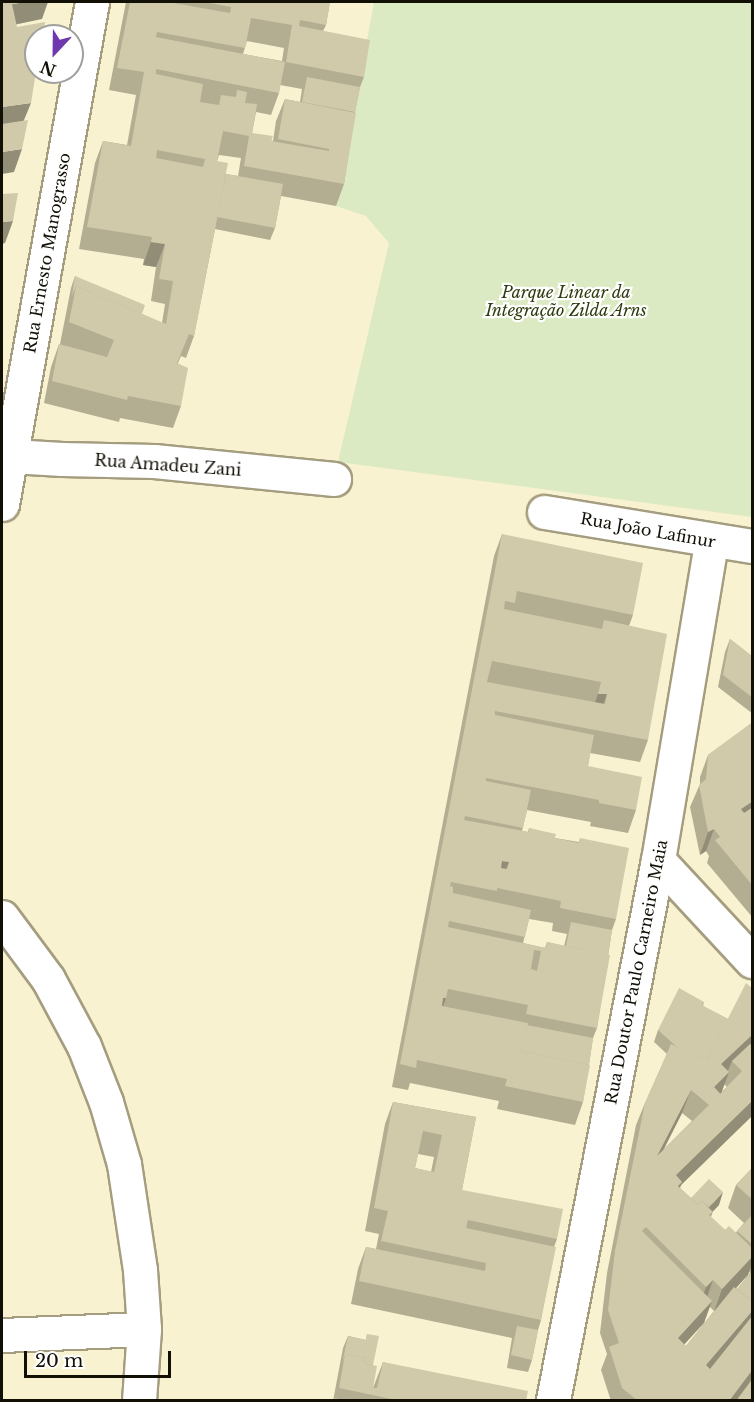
<!DOCTYPE html>
<meta charset="utf-8">
<style>
body{margin:0}
#map{position:relative;width:754px;height:1402px;overflow:hidden;background:#f9f2d1;font-family:"Libre Baskerville",serif}
div>[style]{position:absolute}
.green>*{inset:0;background:#dbeac2}
.roads{filter:drop-shadow(2px 0 #a49d7f) drop-shadow(-2px 0 #a49d7f) drop-shadow(0 2px #a49d7f) drop-shadow(0 -2px #a49d7f)}
.minor>*{height:33px;margin:-16.5px;padding:0 16.5px;transform-origin:16.5px;border-radius:16.5px;background:#fff}
.wall>*{inset:0;background:#b3ae92}
.shaded-wall>*{inset:0;background:#928d77}
.building>*{inset:0;background:#d0caaa}
span{translate:-50% -50%;white-space:nowrap;text-align:center;line-height:1.15;-webkit-text-stroke:4.5px #fff;paint-order:stroke}
.street-label{font-size:16px;color:#120f05}
.park-label{font-size:16px;color:#2e3b0d;font-style:italic}
.frame{position:absolute;inset:0;border:3px solid #120f05;pointer-events:none}
.north{position:absolute;left:24px;top:24px;width:60px;height:60px;box-sizing:border-box;background:#fff;border:2px solid #a09f9b;border-radius:50%;rotate:202deg;font-size:16px;font-weight:700;line-height:24px;text-align:center;color:#120f05}
.north::after{content:'';display:block;margin:auto;width:21px;height:27px;background:#6f38ae;clip-path:polygon(50% 0,100% 100%,50% 72%,0 100%)}
.scale{position:absolute;left:24px;top:1351px;width:147px;height:27px;box-sizing:border-box;border:3px solid #120f05;border-top:0;padding-left:8px;font-size:18px;line-height:21px;white-space:nowrap;color:#120f05;-webkit-text-stroke:4px #fff;paint-order:stroke}
</style>
<div id="map">
<div class="green">
<i style="clip-path:polygon(374px 2px,752px 2px,752px 517px,338px 462px,389px 243px,366px 216px,336px 206px)"></i>
</div>
<div class="roads">
<div class="minor">
<i style="left:2px;top:452px;width:10px;rotate:24deg"></i>
<i style="left:11px;top:456px;width:51px;rotate:3.4deg"></i>
<i style="left:62px;top:459px;width:92px;rotate:1.2deg"></i>
<i style="left:154px;top:461px;width:181px;rotate:5.7deg"></i>
<i style="left:2px;top:504px;width:510px;rotate:-79.84deg"></i>
<i style="left:544px;top:512px;width:211px;rotate:9.3deg"></i>
<i style="left:658px;top:860px;width:138px;rotate:47.1deg"></i>
<i style="left:2px;top:917px;width:77px;rotate:53.4deg"></i>
<i style="left:48px;top:979px;width:76px;rotate:61.8deg"></i>
<i style="left:84px;top:1046px;width:60px;rotate:68.6deg"></i>
<i style="left:106px;top:1102px;width:65px;rotate:73.8deg"></i>
<i style="left:124px;top:1164px;width:107px;rotate:81.4deg"></i>
<i style="left:140px;top:1270px;width:59px;rotate:86.1deg"></i>
<i style="left:144px;top:1329px;width:71px;rotate:94deg"></i>
<i style="left:2px;top:1335px;width:142px;rotate:-2.4deg"></i>
<i style="left:553px;top:1400px;width:550px;rotate:-79deg"></i>
<i style="left:658px;top:860px;width:322px;rotate:-80.5deg"></i>
</div>
</div>
<div class="wall">
<i style="clip-path:polygon(evenodd,126px 2px,330px 2px,326px 25px,323px 31px,364px 77px,360px 87px,355px 112px,344px 184px,336px 206px,281px 196px,275px 228px,270px 240px,215px 229px,194px 336px,186px 358px,181px 356px,178px 363px,181px 406px,173px 428px,120px 418px,119px 422px,44px 403px,51px 367px,59px 344px,60px 344px,71px 288px,75px 276px,142px 314px,162px 323px,165px 304px,151px 301px,156px 267px,143px 265px,144px 259px,79px 249px,95px 163px,103px 141px,127px 145px,136px 95px,109px 90px,126px 2px,247px 41px,284px 48px,282px 61px,243px 54px,247px 41px,126px 2px,280px 85px,302px 89px,300px 102px,285px 99px,276px 121px,273px 141px,252px 133px,256px 112px,271px 115px,279px 93px,280px 85px,126px 2px,219px 155px,241px 158px,238px 176px,226px 174px,217px 161px,219px 155px)"></i>
<i style="clip-path:polygon(evenodd,502px 534px,633px 615px,629px 626px,648px 740px,640px 762px,590px 753px,588px 766px,636px 810px,628px 833px,590px 826px,591px 822px,527px 810px,522px 831px,528px 832px,529px 828px,555px 838px,579px 842px,580px 838px,616px 919px,612px 930px,597px 1028px,593px 1038px,583px 1102px,575px 1125px,497px 1109px,499px 1101px,410px 1083px,408px 1090px,392px 1087px,494px 556px,502px 534px,529px 919px,553px 923px,552px 931px,567px 934px,564px 946px,547px 942px,545px 948px,523px 943px,529px 919px)"></i>
<i style="clip-path:polygon(730px 639px,753px 657px,753px 714px,718px 687px,725px 652px)"></i>
<i style="clip-path:polygon(753px 722px,753px 918px,707px 863px,709px 856px,706px 851px,700px 855px,690px 807px,700px 784px,700px 777px,708px 755px)"></i>
<i style="clip-path:polygon(evenodd,753px 989px,753px 1115px,681px 1185px,680px 1188px,691px 1198px,719px 1205px,713px 1211px,711px 1217px,725px 1230px,736px 1233px,737px 1231px,744px 1223px,728px 1208px,736px 1185px,753px 1167px,753px 1401px,611px 1401px,601px 1370px,607px 1354px,600px 1333px,607px 1273px,636px 1125px,645px 1103px,667px 1054px,654px 1042px,658px 1030px,704px 1002px,703px 1006px,728px 1019px,753px 989px,724px 1084px,727px 1087px,721px 1092px,724px 1084px,753px 989px,682px 1113px,692px 1121px,664px 1149px,682px 1113px,753px 989px,749px 1271px,750px 1273px,737px 1289px,736px 1288px,749px 1271px,753px 989px,710px 1307px,714px 1311px,686px 1346px,684px 1345px,710px 1307px)"></i>
<i style="clip-path:polygon(evenodd,393px 1102px,476px 1117px,462px 1190px,557px 1239px,554px 1247px,541px 1320px,538px 1330px,532px 1360px,528px 1372px,507px 1368px,512px 1338px,351px 1304px,358px 1269px,366px 1247px,376px 1249px,379px 1234px,365px 1231px,385px 1124px,393px 1102px,418px 1154px,434px 1157px,431px 1172px,415px 1168px,418px 1154px)"></i>
<i style="clip-path:polygon(367px 1334px,373px 1365px,373px 1388px,383px 1362px,526px 1401px,333px 1401px,343px 1348px,348px 1336px,366px 1340px)"></i>
</div>
<div class="shaded-wall">
<i style="clip-path:polygon(26px 2px,48px 2px,42px 19px,4px 27px,12px 4px)"></i>
<i style="clip-path:polygon(31px 103px,22px 125px,2px 128px,2px 107px)"></i>
<i style="clip-path:polygon(22px 149px,14px 172px,2px 174px,2px 152px)"></i>
<i style="clip-path:polygon(13px 221px,5px 243px,2px 244px,2px 222px)"></i>
<i style="clip-path:polygon(151px 242px,165px 244px,156px 267px,143px 265px)"></i>
<i style="clip-path:polygon(598px 694px,607px 694px,599px 717px,590px 716px)"></i>
<i style="clip-path:polygon(753px 801px,753px 818px,733px 832px,741px 809px)"></i>
<i style="clip-path:polygon(714px 829px,706px 851px,700px 855px,708px 832px)"></i>
<i style="clip-path:polygon(502px 861px,509px 862px,500px 885px,494px 884px)"></i>
<i style="clip-path:polygon(443px 998px,446px 998px,438px 1021px)"></i>
<i style="clip-path:polygon(753px 1034px,753px 1048px,732px 1061px,727px 1073px,721px 1064px)"></i>
<i style="clip-path:polygon(729px 1072px,721px 1094px,714px 1087px)"></i>
<i style="clip-path:polygon(691px 1090px,682px 1113px,649px 1178px,657px 1156px)"></i>
<i style="clip-path:polygon(753px 1100px,753px 1115px,681px 1185px,674px 1204px,676px 1175px)"></i>
<i style="clip-path:polygon(723px 1192px,719px 1205px,698px 1227px,702px 1215px)"></i>
<i style="clip-path:polygon(753px 1256px,753px 1262px,748px 1275px,714px 1312px,722px 1289px)"></i>
<i style="clip-path:polygon(713px 1280px,705px 1303px,698px 1309px,706px 1287px)"></i>
<i style="clip-path:polygon(712px 1301px,704px 1323px,669px 1361px,678px 1338px)"></i>
<i style="clip-path:polygon(753px 1310px,753px 1322px,698px 1388px,706px 1365px)"></i>
<i style="clip-path:polygon(753px 1369px,753px 1381px,738px 1401px,729px 1401px)"></i>
</div>
<div class="building">
<i style="clip-path:polygon(2px 2px,26px 2px,12px 4px,17px 27px,45px 22px,43px 36px,36px 36px,36px 72px,31px 103px,2px 107px)"></i>
<i style="clip-path:polygon(evenodd,130px 2px,168px 2px,230px 13px,231px 7px,204px 2px,330px 2px,326px 25px,300px 20px,299px 26px,370px 40px,364px 77px,286px 62px,292px 25px,251px 18px,245px 48px,157px 32px,156px 37px,285px 62px,279px 93px,156px 69px,156px 74px,203px 84px,200px 102px,219px 105px,221px 95px,236px 97px,237px 90px,247px 92px,245px 103px,257px 104px,252px 133px,273px 136px,271px 141px,329px 151px,329px 149px,278px 139px,285px 99px,356px 113px,344px 184px,244px 166px,249px 136px,223px 131px,217px 161px,228px 163px,194px 336px,189px 334px,177px 363px,188px 368px,181px 406px,128px 396px,127px 400px,52px 381px,59px 344px,107px 357px,114px 340px,69px 322px,76px 286px,166px 324px,173px 281px,159px 279px,165px 244px,151px 242px,152px 237px,87px 227px,103px 141px,131px 146px,144px 72px,117px 68px,130px 2px,157px 150px,205px 159px,203px 167px,156px 158px,157px 150px)"></i>
<i style="clip-path:polygon(307px 77px,360px 87px,355px 112px,302px 102px)"></i>
<i style="clip-path:polygon(28px 120px,22px 149px,2px 152px,2px 124px)"></i>
<i style="clip-path:polygon(226px 174px,283px 184px,275px 228px,217px 217px)"></i>
<i style="clip-path:polygon(18px 193px,13px 221px,2px 222px,2px 194px)"></i>
<i style="clip-path:polygon(75px 276px,145px 305px,142px 314px,76px 286px,72px 296px)"></i>
<i style="clip-path:polygon(evenodd,502px 534px,643px 563px,633px 615px,517px 591px,515px 603px,505px 601px,504px 609px,602px 629px,604px 620px,667px 634px,648px 740px,495px 711px,495px 715px,594px 735px,588px 766px,642px 777px,636px 810px,599px 803px,599px 800px,486px 778px,486px 781px,531px 790px,523px 828px,465px 816px,464px 820px,529px 832px,529px 828px,556px 834px,555px 838px,579px 843px,580px 838px,629px 848px,616px 919px,560px 908px,561px 901px,497px 888px,497px 891px,451px 882px,450px 886px,453px 887px,453px 893px,531px 910px,525px 937px,449px 921px,448px 927px,546px 948px,547px 942px,610px 955px,597px 1028px,526px 1014px,528px 1005px,448px 989px,446px 998px,443px 998px,442px 1006px,528px 1023px,521px 1051px,590px 1065px,583px 1102px,505px 1086px,507px 1079px,417px 1060px,416px 1068px,400px 1064px,502px 534px,492px 661px,601px 682px,598px 694px,607px 694px,605px 704px,487px 682px,492px 661px,502px 534px,502px 861px,509px 862px,507px 869px,501px 868px,502px 861px,502px 534px,534px 950px,541px 951px,537px 971px,531px 969px,534px 950px)"></i>
<i style="clip-path:polygon(730px 639px,753px 657px,753px 698px,723px 675px)"></i>
<i style="clip-path:polygon(753px 722px,753px 801px,741px 809px,744px 813px,753px 807px,753px 886px,715px 840px,720px 837px,714px 829px,708px 832px,699px 785px,706px 779px,708px 755px)"></i>
<i style="clip-path:polygon(571px 922px,612px 930px,608px 955px,566px 946px)"></i>
<i style="clip-path:polygon(evenodd,746px 983px,753px 989px,753px 1034px,721px 1064px,729px 1072px,714px 1087px,720px 1094px,742px 1071px,732px 1061px,750px 1044px,753px 1046px,753px 1100px,676px 1175px,682px 1182px,678px 1186px,698px 1205px,702px 1201px,713px 1212px,709px 1215px,725px 1230px,729px 1226px,753px 1249px,753px 1256px,722px 1289px,713px 1280px,706px 1287px,646px 1227px,642px 1231px,712px 1301px,678px 1338px,686px 1346px,734px 1287px,753px 1302px,753px 1310px,706px 1365px,710px 1369px,753px 1315px,753px 1369px,729px 1401px,638px 1401px,622px 1388px,609px 1347px,619px 1343px,608px 1310px,615px 1251px,645px 1103px,671px 1044px,707px 1060px,746px 983px,691px 1090px,709px 1105px,657px 1156px,691px 1090px)"></i>
<i style="clip-path:polygon(679px 988px,704px 1002px,702px 1005px,705px 1007px,728px 1019px,707px 1060px,677px 1047px,658px 1030px)"></i>
<i style="clip-path:polygon(527px 1025px,593px 1038px,589px 1065px,521px 1051px)"></i>
<i style="clip-path:polygon(evenodd,393px 1102px,476px 1117px,462px 1190px,563px 1209px,557px 1239px,468px 1220px,466px 1228px,556px 1247px,541px 1320px,359px 1281px,366px 1247px,485px 1271px,486px 1263px,381px 1241px,388px 1211px,374px 1208px,393px 1102px,423px 1131px,442px 1135px,434px 1172px,415px 1168px,423px 1131px)"></i>
<i style="clip-path:polygon(753px 1167px,753px 1200px,736px 1185px)"></i>
<i style="clip-path:polygon(709px 1179px,723px 1192px,709px 1207px,702px 1201px,698px 1205px,691px 1198px)"></i>
<i style="clip-path:polygon(753px 1214px,753px 1245px,737px 1231px)"></i>
<i style="clip-path:polygon(753px 1270px,753px 1302px,737px 1289px)"></i>
<i style="clip-path:polygon(517px 1326px,538px 1330px,532px 1360px,511px 1355px)"></i>
<i style="clip-path:polygon(367px 1334px,379px 1336px,373px 1365px,364px 1363px,365px 1358px,345px 1354px,342px 1364px,348px 1336px,366px 1340px)"></i>
<i style="clip-path:polygon(345px 1354px,365px 1358px,364px 1363px,377px 1366px,373px 1388px,377px 1388px,383px 1362px,528px 1391px,526px 1401px,401px 1401px,339px 1388px)"></i>
<i style="clip-path:polygon(753px 1378px,753px 1401px,736px 1401px)"></i>
<i style="clip-path:polygon(335px 1398px,347px 1401px,335px 1401px)"></i>
</div>
<div class="street-label">
<span style="left:47px;top:253px;rotate:-80deg">Rua Ernesto Manograsso</span>
<span style="left:168px;top:465px;rotate:4deg">Rua Amadeu Zani</span>
<span style="left:648px;top:530px;rotate:10deg">Rua João Lafinur</span>
<span style="left:636px;top:972px;rotate:-79deg">Rua Doutor Paulo Carneiro Maia</span>
</div>
<div class="park-label">
<span style="left:566px;top:301px">Parque Linear da<br>Integração Zilda Arns</span>
</div>
<div class="frame"></div>
<div class="north">N</div>
<div class="scale">20 m</div>
</div>
